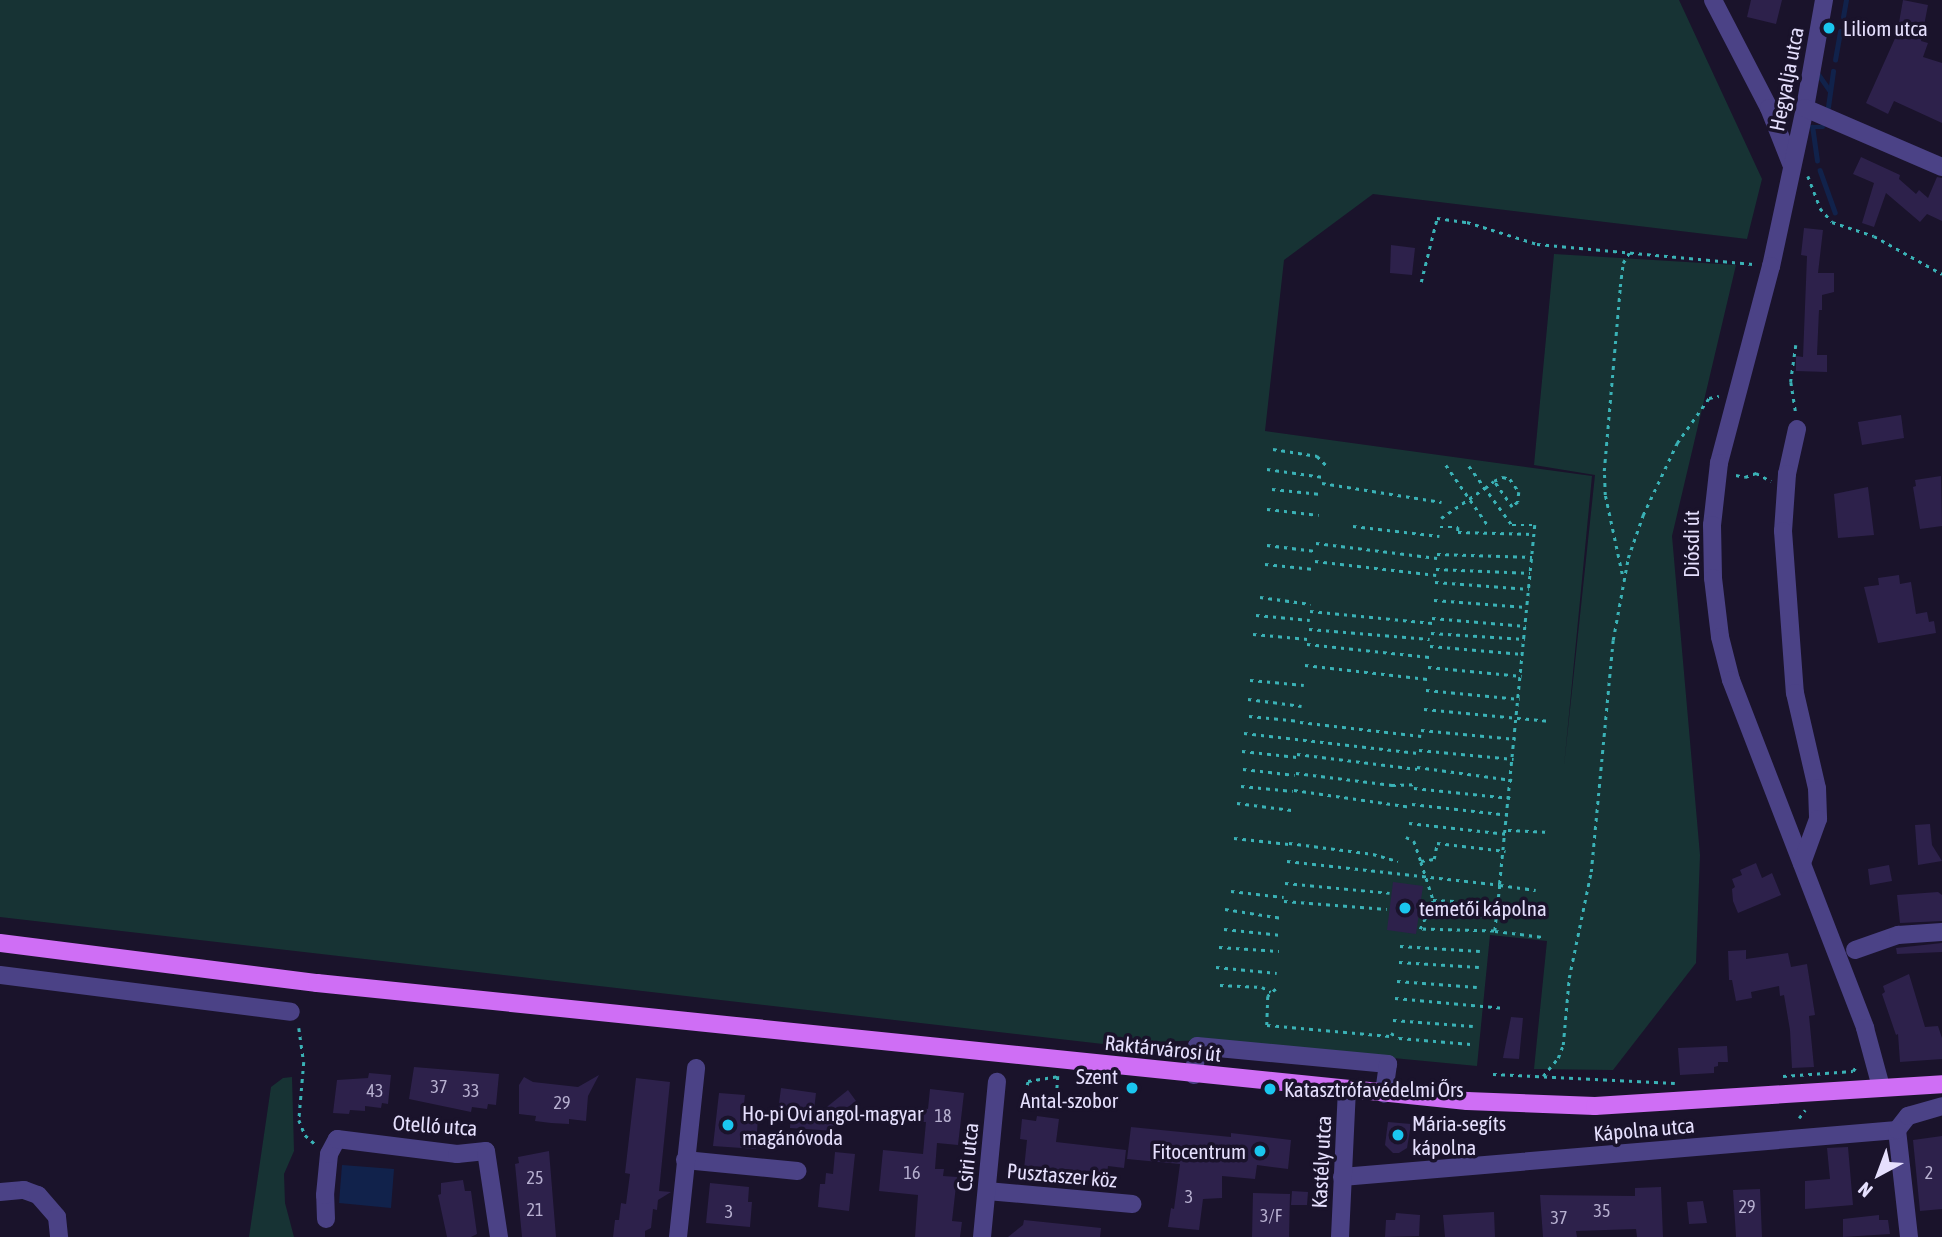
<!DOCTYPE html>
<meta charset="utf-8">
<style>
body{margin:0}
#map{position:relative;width:1942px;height:1237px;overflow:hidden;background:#1a132b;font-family:"Asap Condensed",sans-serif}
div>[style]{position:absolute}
.green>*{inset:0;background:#173334}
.water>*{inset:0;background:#11224b}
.stream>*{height:4.5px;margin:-2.25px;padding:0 2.25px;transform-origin:2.25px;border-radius:2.25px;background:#11224b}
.building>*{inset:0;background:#2d214b}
.path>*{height:2.5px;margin-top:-1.25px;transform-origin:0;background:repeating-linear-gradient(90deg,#3ab2b6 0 3.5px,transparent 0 8.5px)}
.minor>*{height:18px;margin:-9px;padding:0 9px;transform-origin:9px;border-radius:9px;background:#4b4286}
.major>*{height:18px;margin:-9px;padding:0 9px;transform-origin:9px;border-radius:9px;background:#cf6ef5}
.dots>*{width:19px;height:19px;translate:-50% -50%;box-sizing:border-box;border:4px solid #1a132b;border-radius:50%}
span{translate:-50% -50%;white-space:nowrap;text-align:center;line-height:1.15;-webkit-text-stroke:7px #1a132b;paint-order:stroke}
.number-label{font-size:18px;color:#b7b0d0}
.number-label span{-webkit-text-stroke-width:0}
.poi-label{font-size:21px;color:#e5dffd}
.left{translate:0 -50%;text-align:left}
.right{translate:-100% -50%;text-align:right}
.street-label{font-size:21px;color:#e5dffd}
.north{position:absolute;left:1844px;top:1139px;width:70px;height:70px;-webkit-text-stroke:5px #1a132b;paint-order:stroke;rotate:221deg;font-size:19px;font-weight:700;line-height:28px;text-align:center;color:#e5dffd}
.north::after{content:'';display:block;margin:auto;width:24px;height:32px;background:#e5dffd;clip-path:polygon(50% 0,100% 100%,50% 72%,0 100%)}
</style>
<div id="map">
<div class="green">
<i style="clip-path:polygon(0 0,1679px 0,1762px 179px,1747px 239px,1373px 194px,1284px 260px,1265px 431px,1592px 476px,1564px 766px,1595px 475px,1534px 465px,1554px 254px,1736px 265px,1672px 536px,1700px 855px,1696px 963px,1613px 1070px,1534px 1069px,1547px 941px,1490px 935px,1477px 1066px,1204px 1040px,1103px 1044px,0 917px)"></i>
<i style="clip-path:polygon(292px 1077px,294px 1151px,284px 1174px,285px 1203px,294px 1237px,249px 1237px,271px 1087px,283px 1078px)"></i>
</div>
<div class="water">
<i style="clip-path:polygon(342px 1165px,394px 1169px,391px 1208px,339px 1203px)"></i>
</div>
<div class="stream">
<i style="left:1843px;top:17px;width:17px;rotate:-80deg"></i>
<i style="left:1835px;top:60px;width:29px;rotate:-80deg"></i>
<i style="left:1819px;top:75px;width:19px;rotate:55deg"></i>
<i style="left:1828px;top:107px;width:36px;rotate:-82deg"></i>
<i style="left:1817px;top:161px;width:34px;rotate:-98deg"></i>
<i style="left:1812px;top:127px;width:11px"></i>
<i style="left:1820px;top:170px;width:45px;rotate:70.3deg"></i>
</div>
<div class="building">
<i style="clip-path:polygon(1751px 0,1782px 0,1776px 24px,1747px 17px)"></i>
<i style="clip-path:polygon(1903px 0,1928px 5px,1921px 41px,1928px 43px,1923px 57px,1942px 63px,1942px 123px,1894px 101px,1888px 114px,1866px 103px,1897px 34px)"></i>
<i style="clip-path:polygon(1861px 157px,1900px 175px,1899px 179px,1916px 194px,1919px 190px,1928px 198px,1937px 177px,1942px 178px,1942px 221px,1927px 214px,1920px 222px,1886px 193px,1874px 227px,1862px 223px,1874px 183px,1853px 174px)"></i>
<i style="clip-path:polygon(1804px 228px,1823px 230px,1818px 273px,1834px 273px,1834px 292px,1822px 295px,1822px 310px,1819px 310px,1817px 355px,1827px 355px,1827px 372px,1796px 371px,1796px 356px,1803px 357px,1807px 256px,1801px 255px)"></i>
<i style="clip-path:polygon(1391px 245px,1415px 248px,1412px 275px,1390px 273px)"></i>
<i style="clip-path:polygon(1901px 415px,1904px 438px,1862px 445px,1858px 422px)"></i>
<i style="clip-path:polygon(1941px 476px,1942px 526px,1920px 529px,1913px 487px,1916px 486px,1915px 480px)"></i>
<i style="clip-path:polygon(1868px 487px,1874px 535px,1838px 538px,1834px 494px)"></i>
<i style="clip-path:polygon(1899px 575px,1900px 584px,1911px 582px,1916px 614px,1927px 612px,1929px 622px,1934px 621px,1936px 633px,1878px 643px,1864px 587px,1879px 585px,1878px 578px)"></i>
<i style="clip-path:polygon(1930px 824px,1932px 845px,1942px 861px,1918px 865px,1915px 825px)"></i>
<i style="clip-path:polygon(1756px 863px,1762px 878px,1772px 873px,1781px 895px,1738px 913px,1733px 901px,1732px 889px,1735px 887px,1732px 879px,1742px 875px,1740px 870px)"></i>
<i style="clip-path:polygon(1889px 865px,1892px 881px,1870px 885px,1868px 869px)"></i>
<i style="clip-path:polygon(1393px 882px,1423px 886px,1416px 934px,1387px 930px)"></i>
<i style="clip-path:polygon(1938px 892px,1942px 895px,1942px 921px,1900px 923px,1897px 895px)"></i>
<i style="clip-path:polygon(1942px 943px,1942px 952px,1897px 954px,1896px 948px)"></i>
<i style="clip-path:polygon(1746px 950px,1746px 959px,1788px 953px,1791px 967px,1807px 964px,1815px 1015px,1809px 1016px,1814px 1067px,1792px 1068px,1790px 1030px,1784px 995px,1780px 996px,1779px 986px,1751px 992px,1752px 998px,1736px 1001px,1732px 980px,1729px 980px,1728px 951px)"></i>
<i style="clip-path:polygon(1909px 974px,1925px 1027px,1938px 1026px,1942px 1038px,1942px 1059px,1900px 1062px,1898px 1034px,1896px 1035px,1882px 994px,1885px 992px,1883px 986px)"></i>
<i style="clip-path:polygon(1511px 1017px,1523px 1018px,1519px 1059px,1503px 1058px)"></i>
<i style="clip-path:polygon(1727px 1046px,1728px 1062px,1718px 1062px,1718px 1066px,1714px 1067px,1714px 1073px,1680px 1075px,1678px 1048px)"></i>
<i style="clip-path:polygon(414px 1067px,499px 1074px,496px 1105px,488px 1104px,487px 1109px,472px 1107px,471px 1112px,409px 1099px)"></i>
<i style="clip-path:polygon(369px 1073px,391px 1075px,388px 1104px,382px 1103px,381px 1108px,365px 1106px,365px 1111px,350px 1110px,349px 1114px,333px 1113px,337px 1080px,368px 1078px)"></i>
<i style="clip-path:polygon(599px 1075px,588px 1096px,586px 1121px,569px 1119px,569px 1124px,551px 1123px,535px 1121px,536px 1116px,519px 1114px,519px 1085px,524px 1077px,533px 1082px,578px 1087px)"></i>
<i style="clip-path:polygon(636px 1078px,670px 1082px,659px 1191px,671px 1192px,658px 1200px,657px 1210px,653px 1209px,651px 1228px,645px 1231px,645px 1237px,613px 1237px,615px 1220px,619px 1220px,621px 1203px,626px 1204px,630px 1174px,625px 1173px)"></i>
<i style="clip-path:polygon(781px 1088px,816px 1093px,813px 1118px,848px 1090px,856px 1101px,836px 1116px,835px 1131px,790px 1128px,791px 1113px,778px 1111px)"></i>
<i style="clip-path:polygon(930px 1089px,964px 1093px,958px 1145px,937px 1143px,935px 1169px,944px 1169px,943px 1176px,957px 1177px,952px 1221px,962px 1222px,960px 1237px,915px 1237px,918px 1195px,879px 1191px,883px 1150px,923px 1154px,926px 1122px,921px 1122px,923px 1108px,928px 1109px)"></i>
<i style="clip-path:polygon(719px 1093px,745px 1095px,743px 1112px,758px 1116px,756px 1149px,713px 1146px)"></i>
<i style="clip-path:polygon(1037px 1116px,1059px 1119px,1056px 1142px,1126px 1150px,1124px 1168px,1108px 1166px,1107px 1175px,1096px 1175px,1096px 1179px,1028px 1174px,1024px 1169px,1027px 1140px,1020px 1139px,1022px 1119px,1036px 1121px)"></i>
<i style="clip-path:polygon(1388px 1122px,1411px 1124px,1407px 1148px,1399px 1153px,1393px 1153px,1385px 1145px)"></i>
<i style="clip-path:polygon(1131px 1127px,1231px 1137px,1231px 1133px,1291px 1140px,1288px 1169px,1257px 1165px,1255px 1179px,1222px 1176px,1222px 1198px,1203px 1199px,1199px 1230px,1168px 1227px,1171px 1208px,1174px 1209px,1180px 1164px,1127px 1159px)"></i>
<i style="clip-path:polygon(1942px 1136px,1942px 1209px,1920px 1211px,1913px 1140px)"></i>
<i style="clip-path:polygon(1848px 1147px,1853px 1205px,1805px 1209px,1805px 1181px,1830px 1179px,1827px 1148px)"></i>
<i style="clip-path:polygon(549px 1151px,556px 1237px,522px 1237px,515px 1164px,519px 1163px,518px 1157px)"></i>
<i style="clip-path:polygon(835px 1152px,855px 1154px,849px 1211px,818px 1207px,820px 1184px,825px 1184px,826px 1173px,833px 1174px)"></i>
<i style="clip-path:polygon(463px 1180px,465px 1191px,471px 1191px,477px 1234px,471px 1237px,447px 1237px,438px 1195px,441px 1194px,441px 1183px)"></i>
<i style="clip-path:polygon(710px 1183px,749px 1187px,748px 1202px,752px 1202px,750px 1227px,706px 1223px)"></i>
<i style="clip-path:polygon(1661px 1187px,1663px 1237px,1637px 1237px,1636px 1229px,1576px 1231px,1577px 1237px,1543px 1237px,1540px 1195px,1635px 1196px,1635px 1188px)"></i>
<i style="clip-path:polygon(1760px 1189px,1762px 1237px,1736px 1237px,1733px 1190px)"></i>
<i style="clip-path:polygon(1292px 1191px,1308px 1192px,1307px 1205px,1291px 1205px)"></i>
<i style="clip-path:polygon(1253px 1193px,1290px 1194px,1289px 1237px,1252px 1237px)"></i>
<i style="clip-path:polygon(1703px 1201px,1707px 1223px,1689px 1224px,1687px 1202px)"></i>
<i style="clip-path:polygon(1494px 1212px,1495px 1237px,1445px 1237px,1443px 1215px)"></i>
<i style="clip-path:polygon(1396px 1213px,1420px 1215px,1419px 1236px,1385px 1237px,1386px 1220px,1395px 1220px)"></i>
<i style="clip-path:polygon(1879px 1215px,1879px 1220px,1888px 1220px,1890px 1234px,1843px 1237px,1843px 1219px)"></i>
<i style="clip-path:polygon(1024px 1220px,1101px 1228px,1100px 1237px,1008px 1237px,1023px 1225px)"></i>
</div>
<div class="path">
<i style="left:1808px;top:176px;width:34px;rotate:69deg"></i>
<i style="left:1820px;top:208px;width:18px;rotate:49deg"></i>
<i style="left:1832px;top:222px;width:44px;rotate:18.4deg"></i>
<i style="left:1874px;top:236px;width:78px;rotate:29.2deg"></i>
<i style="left:1421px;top:282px;width:66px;rotate:-76deg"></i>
<i style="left:1437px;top:218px;width:30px;rotate:8deg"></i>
<i style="left:1467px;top:222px;width:73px;rotate:17.4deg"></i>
<i style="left:1537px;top:244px;width:217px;rotate:5.3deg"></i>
<i style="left:1796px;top:345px;width:37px;rotate:98deg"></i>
<i style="left:1791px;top:382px;width:32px;rotate:81deg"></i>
<i style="left:1273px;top:449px;width:45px;rotate:9deg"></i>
<i style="left:1317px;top:456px;width:13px;rotate:45deg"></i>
<i style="left:1446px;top:465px;width:72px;rotate:55.2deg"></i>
<i style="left:1469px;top:466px;width:73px;rotate:53.9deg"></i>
<i style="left:1512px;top:525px;width:23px"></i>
<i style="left:1535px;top:525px;width:362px;rotate:95.6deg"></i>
<i style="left:1500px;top:885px;width:36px;rotate:8deg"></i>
<i style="left:1267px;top:469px;width:57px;rotate:8.1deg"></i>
<i style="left:1736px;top:475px;width:9px;rotate:13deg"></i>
<i style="left:1745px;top:477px;width:12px;rotate:-20deg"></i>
<i style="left:1756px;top:473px;width:17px;rotate:28deg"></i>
<i style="left:1322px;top:483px;width:121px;rotate:9deg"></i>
<i style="left:1272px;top:489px;width:49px;rotate:5.8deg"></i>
<i style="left:1267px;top:509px;width:52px;rotate:6.6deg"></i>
<i style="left:1441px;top:518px;width:53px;rotate:-34.3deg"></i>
<i style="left:1485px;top:488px;width:11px;rotate:-38deg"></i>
<i style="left:1494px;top:481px;width:10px;rotate:-24deg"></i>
<i style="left:1503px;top:477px;width:7px;rotate:16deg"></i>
<i style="left:1510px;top:479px;width:16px;rotate:55deg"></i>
<i style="left:1519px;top:492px;width:10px;rotate:96deg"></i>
<i style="left:1518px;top:502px;width:8px;rotate:140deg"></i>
<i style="left:1512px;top:507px;width:32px;rotate:-125deg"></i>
<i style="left:1353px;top:526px;width:87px;rotate:6.6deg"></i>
<i style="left:1440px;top:527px;width:18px"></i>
<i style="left:1458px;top:527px;width:5px;rotate:90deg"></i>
<i style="left:1458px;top:532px;width:76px;rotate:1.5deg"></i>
<i style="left:1316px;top:543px;width:122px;rotate:7.1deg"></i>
<i style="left:1267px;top:545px;width:49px;rotate:7deg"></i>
<i style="left:1437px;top:554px;width:95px;rotate:1.8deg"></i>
<i style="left:1315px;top:561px;width:122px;rotate:6.6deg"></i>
<i style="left:1265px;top:564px;width:49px;rotate:5.8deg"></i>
<i style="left:1436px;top:569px;width:94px;rotate:2.4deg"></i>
<i style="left:1622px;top:574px;width:81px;rotate:-102.1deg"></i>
<i style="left:1605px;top:495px;width:24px;rotate:-92deg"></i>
<i style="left:1604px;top:471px;width:185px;rotate:-85deg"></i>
<i style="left:1620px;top:287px;width:24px;rotate:-83deg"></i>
<i style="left:1623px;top:263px;width:12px;rotate:-59deg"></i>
<i style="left:1435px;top:582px;width:94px;rotate:4.3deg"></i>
<i style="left:1260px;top:597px;width:51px;rotate:7.8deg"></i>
<i style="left:1434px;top:600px;width:93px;rotate:4.3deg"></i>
<i style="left:1310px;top:611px;width:123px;rotate:5.6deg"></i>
<i style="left:1256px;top:615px;width:54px;rotate:5.3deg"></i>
<i style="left:1432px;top:618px;width:94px;rotate:4.9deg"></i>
<i style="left:1309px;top:629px;width:121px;rotate:4.7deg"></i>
<i style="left:1431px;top:633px;width:94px;rotate:3.7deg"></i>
<i style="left:1253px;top:634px;width:55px;rotate:5.2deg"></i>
<i style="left:1307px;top:644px;width:123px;rotate:6.1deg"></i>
<i style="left:1430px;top:646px;width:93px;rotate:4.9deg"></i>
<i style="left:1305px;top:665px;width:123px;rotate:6.5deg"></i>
<i style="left:1428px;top:667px;width:94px;rotate:5.5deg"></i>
<i style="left:1250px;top:680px;width:54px;rotate:5.3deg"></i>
<i style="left:1426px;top:690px;width:94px;rotate:5.5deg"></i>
<i style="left:1248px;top:699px;width:54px;rotate:7.4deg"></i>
<i style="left:1424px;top:709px;width:127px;rotate:5.4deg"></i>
<i style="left:1249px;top:716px;width:51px;rotate:5.6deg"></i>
<i style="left:1300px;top:722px;width:122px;rotate:6.6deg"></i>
<i style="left:1421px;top:730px;width:95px;rotate:5.4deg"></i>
<i style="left:1244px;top:733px;width:175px;rotate:6.6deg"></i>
<i style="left:1419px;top:750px;width:95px;rotate:5.4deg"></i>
<i style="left:1242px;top:751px;width:55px;rotate:6.2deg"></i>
<i style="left:1297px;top:754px;width:121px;rotate:7.1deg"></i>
<i style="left:1417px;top:767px;width:96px;rotate:7.8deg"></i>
<i style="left:1243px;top:769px;width:52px;rotate:6.6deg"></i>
<i style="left:1296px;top:773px;width:97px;rotate:7.1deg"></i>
<i style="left:1392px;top:785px;width:23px;rotate:-2deg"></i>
<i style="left:1241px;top:786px;width:52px;rotate:5.5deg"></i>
<i style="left:1414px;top:788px;width:97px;rotate:5.9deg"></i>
<i style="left:1294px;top:790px;width:119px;rotate:8.2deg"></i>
<i style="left:1237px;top:803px;width:55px;rotate:7.3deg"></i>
<i style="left:1412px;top:804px;width:98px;rotate:6.5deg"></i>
<i style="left:1409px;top:823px;width:99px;rotate:6.4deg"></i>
<i style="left:1508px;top:830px;width:42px;rotate:2.7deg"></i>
<i style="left:1406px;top:837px;width:9px;rotate:27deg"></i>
<i style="left:1414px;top:841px;width:21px;rotate:71deg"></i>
<i style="left:1421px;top:861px;width:13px;rotate:-9deg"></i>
<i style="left:1434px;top:859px;width:16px;rotate:-79deg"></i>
<i style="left:1437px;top:843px;width:69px;rotate:6.6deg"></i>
<i style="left:1234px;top:838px;width:55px;rotate:6.2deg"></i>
<i style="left:1289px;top:843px;width:85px;rotate:7.5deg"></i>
<i style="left:1373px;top:854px;width:26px;rotate:16deg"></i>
<i style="left:1287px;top:861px;width:214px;rotate:6.4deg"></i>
<i style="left:1500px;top:885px;width:46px;rotate:96.2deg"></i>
<i style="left:1495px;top:931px;width:48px;rotate:7.1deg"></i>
<i style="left:1421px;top:862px;width:40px;rotate:72deg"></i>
<i style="left:1433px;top:900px;width:65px;rotate:2.6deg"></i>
<i style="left:1285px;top:883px;width:105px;rotate:5.4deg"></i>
<i style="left:1231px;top:891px;width:53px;rotate:6.5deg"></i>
<i style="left:1284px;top:901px;width:103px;rotate:4.4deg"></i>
<i style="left:1225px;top:909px;width:58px;rotate:9deg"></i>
<i style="left:1428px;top:912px;width:13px;rotate:-67deg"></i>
<i style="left:1224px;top:929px;width:57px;rotate:6deg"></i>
<i style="left:1494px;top:931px;width:74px;rotate:-178.5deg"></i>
<i style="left:1420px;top:929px;width:19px;rotate:-65deg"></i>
<i style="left:1428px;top:912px;width:68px;rotate:4.2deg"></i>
<i style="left:1400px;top:946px;width:80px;rotate:3.6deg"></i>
<i style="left:1219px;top:947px;width:60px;rotate:3.8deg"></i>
<i style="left:1399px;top:962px;width:80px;rotate:3.6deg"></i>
<i style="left:1216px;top:967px;width:61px;rotate:5.6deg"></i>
<i style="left:1397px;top:981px;width:80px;rotate:4.3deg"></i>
<i style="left:1220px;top:985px;width:42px;rotate:2.7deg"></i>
<i style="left:1262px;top:987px;width:10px;rotate:29deg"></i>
<i style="left:1276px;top:989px;width:11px;rotate:139deg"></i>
<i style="left:1268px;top:996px;width:29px;rotate:92deg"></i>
<i style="left:1267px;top:1025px;width:123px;rotate:5.1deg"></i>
<i style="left:1395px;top:998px;width:110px;rotate:5.2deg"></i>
<i style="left:1393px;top:1020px;width:80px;rotate:4.3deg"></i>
<i style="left:299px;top:1028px;width:34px;rotate:82deg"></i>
<i style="left:304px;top:1062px;width:58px;rotate:94.9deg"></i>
<i style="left:299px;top:1120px;width:16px;rotate:68deg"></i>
<i style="left:305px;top:1135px;width:13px;rotate:42deg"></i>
<i style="left:1391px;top:1033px;width:9px;rotate:32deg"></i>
<i style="left:1399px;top:1038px;width:72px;rotate:4.8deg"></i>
<i style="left:1493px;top:1074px;width:182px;rotate:2.8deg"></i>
<i style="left:1543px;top:1076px;width:23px;rotate:-50deg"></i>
<i style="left:1558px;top:1058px;width:14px;rotate:-69deg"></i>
<i style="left:1563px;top:1045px;width:67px;rotate:-84.9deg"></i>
<i style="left:1569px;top:978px;width:108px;rotate:-78.3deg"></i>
<i style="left:1591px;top:872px;width:233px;rotate:-84.6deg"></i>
<i style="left:1613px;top:640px;width:83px;rotate:-79.6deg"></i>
<i style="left:1628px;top:558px;width:46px;rotate:-70.8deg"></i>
<i style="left:1643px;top:515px;width:80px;rotate:-64.7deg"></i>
<i style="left:1677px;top:443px;width:55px;rotate:-54.6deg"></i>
<i style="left:1709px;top:398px;width:10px;rotate:-11deg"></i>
<i style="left:1783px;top:1076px;width:70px;rotate:-4.1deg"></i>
<i style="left:1853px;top:1071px;width:7px;rotate:-56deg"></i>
<i style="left:1027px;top:1085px;width:4px;rotate:-76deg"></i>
<i style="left:1028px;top:1081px;width:30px;rotate:-9deg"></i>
<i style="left:1058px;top:1076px;width:13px;rotate:94deg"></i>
<i style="left:1799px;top:1118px;width:10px;rotate:-53deg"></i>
</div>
<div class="minor">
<i style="left:1713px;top:0;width:122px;rotate:62.6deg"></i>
<i style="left:1769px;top:108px;width:62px;rotate:68.4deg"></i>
<i style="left:1824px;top:0;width:110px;rotate:100deg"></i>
<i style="left:1805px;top:108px;width:162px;rotate:102.1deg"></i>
<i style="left:1771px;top:266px;width:204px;rotate:104.8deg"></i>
<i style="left:1719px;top:463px;width:62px;rotate:96.4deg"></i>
<i style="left:1712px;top:525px;width:53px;rotate:88.9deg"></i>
<i style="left:1713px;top:578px;width:59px;rotate:83.2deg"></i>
<i style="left:1720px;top:637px;width:44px;rotate:75.7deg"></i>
<i style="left:1731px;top:680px;width:373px;rotate:68.9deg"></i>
<i style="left:1865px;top:1028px;width:61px;rotate:74.8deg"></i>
<i style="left:1805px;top:108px;width:149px;rotate:23.3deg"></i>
<i style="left:1797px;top:429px;width:46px;rotate:102.5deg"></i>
<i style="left:1787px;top:474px;width:57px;rotate:94deg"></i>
<i style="left:1783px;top:531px;width:162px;rotate:85.8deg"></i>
<i style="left:1795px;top:693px;width:98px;rotate:77deg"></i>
<i style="left:1817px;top:788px;width:31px;rotate:88deg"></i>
<i style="left:1818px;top:819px;width:47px;rotate:110deg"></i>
<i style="left:1855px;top:950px;width:46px;rotate:-19.2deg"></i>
<i style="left:1898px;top:935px;width:44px;rotate:-3.9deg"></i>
<i style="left:0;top:975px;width:293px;rotate:7.2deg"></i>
<i style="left:1194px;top:1075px;width:29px;rotate:-84deg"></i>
<i style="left:1197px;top:1046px;width:192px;rotate:5.4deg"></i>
<i style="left:1388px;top:1064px;width:30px;rotate:98deg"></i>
<i style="left:1897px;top:1130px;width:108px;rotate:83.6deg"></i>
<i style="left:685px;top:1160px;width:113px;rotate:5.6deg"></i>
<i style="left:1342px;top:1177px;width:557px;rotate:-4.84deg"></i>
<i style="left:1897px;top:1130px;width:18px;rotate:-52deg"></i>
<i style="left:1908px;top:1116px;width:35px;rotate:-16deg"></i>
<i style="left:987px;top:1191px;width:146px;rotate:5.1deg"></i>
<i style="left:0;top:1192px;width:24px;rotate:-5deg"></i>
<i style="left:24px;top:1190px;width:15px;rotate:20deg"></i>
<i style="left:38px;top:1195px;width:29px;rotate:49deg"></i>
<i style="left:57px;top:1217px;width:20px;rotate:84deg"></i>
<i style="left:326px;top:1219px;width:24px;rotate:-92deg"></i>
<i style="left:325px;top:1195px;width:41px;rotate:-84.4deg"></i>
<i style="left:329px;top:1154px;width:17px;rotate:-62deg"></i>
<i style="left:337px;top:1139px;width:121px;rotate:7.1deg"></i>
<i style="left:457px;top:1154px;width:29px;rotate:-6deg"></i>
<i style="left:486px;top:1151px;width:87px;rotate:81.4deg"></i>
<i style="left:678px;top:1237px;width:170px;rotate:-83.9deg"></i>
<i style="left:982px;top:1237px;width:156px;rotate:-84.5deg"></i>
<i style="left:1340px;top:1237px;width:147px;rotate:-87.3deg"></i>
</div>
<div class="major">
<i style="left:0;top:943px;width:320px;rotate:7.2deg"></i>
<i style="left:317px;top:983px;width:1156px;rotate:5.86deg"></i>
<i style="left:1467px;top:1101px;width:128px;rotate:2.2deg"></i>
<i style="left:1595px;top:1106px;width:348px;rotate:-3.6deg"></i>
</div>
<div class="dots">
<i style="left:1829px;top:28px;background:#1ac6ef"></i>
<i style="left:1405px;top:908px;background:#1ac6ef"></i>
<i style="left:1132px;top:1088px;background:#1ac6ef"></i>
<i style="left:1270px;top:1089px;background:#1ac6ef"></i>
<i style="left:728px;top:1125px;background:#1ac6ef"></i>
<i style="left:1398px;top:1135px;background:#1ac6ef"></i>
<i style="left:1260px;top:1151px;background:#1ac6ef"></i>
</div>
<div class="number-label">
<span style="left:439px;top:1087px">37</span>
<span style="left:375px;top:1091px">43</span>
<span style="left:471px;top:1091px">33</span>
<span style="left:562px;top:1103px">29</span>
<span style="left:943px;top:1116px">18</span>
<span style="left:912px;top:1173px">16</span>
<span style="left:1929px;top:1173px">2</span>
<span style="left:535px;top:1178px">25</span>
<span style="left:1189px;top:1197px">3</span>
<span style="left:1747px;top:1207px">29</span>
<span style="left:535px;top:1210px">21</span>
<span style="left:1602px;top:1211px">35</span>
<span style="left:729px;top:1212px">3</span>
<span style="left:1271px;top:1216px">3/F</span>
<span style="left:1559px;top:1218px">37</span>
</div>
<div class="poi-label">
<span class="left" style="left:1843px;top:28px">Liliom utca</span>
<span class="left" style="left:1419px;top:908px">temetői kápolna</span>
<span class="right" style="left:1118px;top:1088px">Szent<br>Antal-szobor</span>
<span class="left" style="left:1284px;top:1089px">Katasztrófavédelmi Őrs</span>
<span class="left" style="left:742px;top:1125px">Ho-pi Ovi angol-magyar<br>magánóvoda</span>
<span class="left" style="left:1412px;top:1135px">Mária-segíts<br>kápolna</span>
<span class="right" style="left:1246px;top:1151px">Fitocentrum</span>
</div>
<div class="street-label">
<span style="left:1786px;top:79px;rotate:-79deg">Hegyalja utca</span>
<span style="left:1691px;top:544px;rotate:-90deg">Diósdi út</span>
<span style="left:1163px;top:1048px;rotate:6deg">Raktárvárosi út</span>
<span style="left:435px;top:1125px;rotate:4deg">Otelló utca</span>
<span style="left:1644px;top:1129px;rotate:-5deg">Kápolna utca</span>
<span style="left:967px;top:1157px;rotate:-84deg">Csiri utca</span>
<span style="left:1321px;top:1162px;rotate:-87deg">Kastély utca</span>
<span style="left:1062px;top:1175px;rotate:5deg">Pusztaszer köz</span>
</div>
<div class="north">N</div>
</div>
